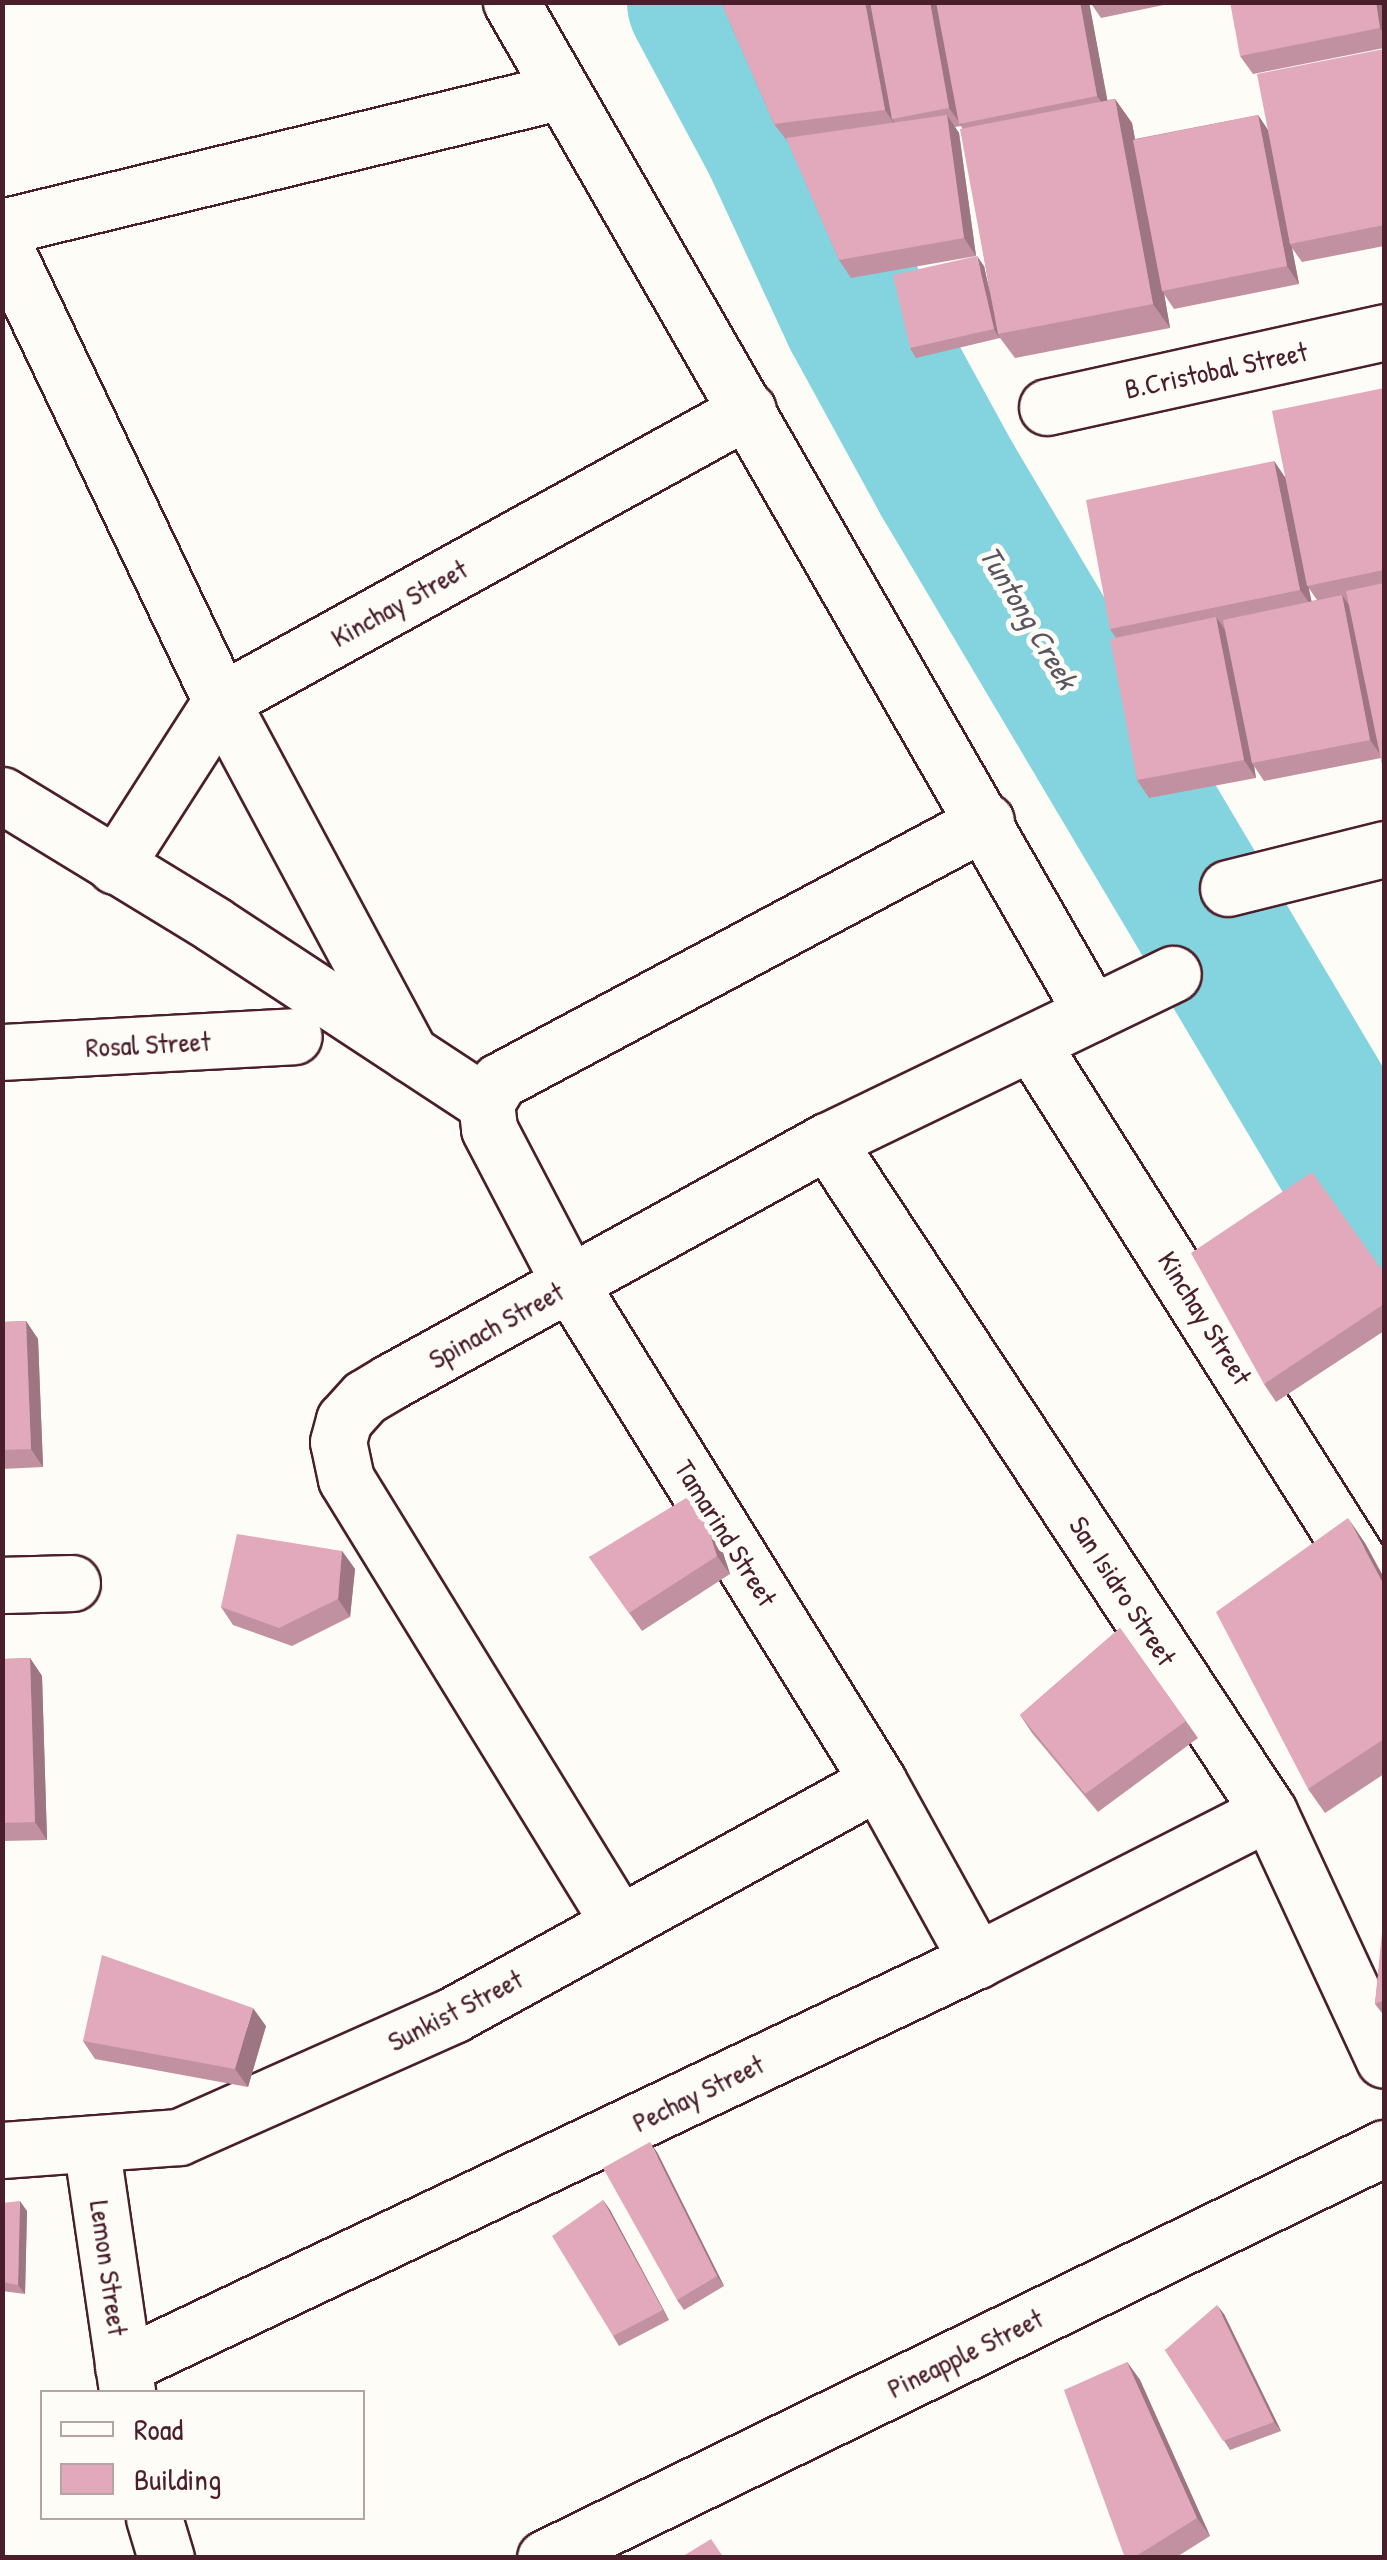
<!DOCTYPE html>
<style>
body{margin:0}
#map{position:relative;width:1387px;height:2560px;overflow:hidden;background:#fdfcf7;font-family:"Patrick Hand",sans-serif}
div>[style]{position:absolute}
.river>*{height:150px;margin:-75px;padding:0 75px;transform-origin:75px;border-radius:75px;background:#83d4de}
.roads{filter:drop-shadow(2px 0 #4a1f2b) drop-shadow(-2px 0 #4a1f2b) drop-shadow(0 2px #4a1f2b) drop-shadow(0 -2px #4a1f2b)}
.minor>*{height:55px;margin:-27.5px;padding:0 27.5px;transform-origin:27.5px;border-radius:27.5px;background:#fdfcf7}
.wall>*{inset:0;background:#c291a1}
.shaded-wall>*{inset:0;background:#9e7683}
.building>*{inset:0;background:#e1a9bb}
span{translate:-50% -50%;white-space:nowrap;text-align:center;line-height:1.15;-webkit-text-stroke:10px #fdfcf7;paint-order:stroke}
.street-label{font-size:28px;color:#4a1f2b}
.water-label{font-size:30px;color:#5b5561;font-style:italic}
.frame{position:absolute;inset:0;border:5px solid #4a1f2b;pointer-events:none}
.legend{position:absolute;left:40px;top:2390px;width:325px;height:130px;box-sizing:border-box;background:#fdfcf7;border:2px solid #b5a4a5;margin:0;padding:12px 18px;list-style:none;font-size:30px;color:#4a1f2b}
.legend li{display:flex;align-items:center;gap:20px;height:50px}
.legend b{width:50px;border:2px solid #b5a4a5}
</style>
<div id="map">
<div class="river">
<i style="left:702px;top:2px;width:161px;rotate:61.8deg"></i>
<i style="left:778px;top:144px;width:188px;rotate:65.2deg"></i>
<i style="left:857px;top:315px;width:189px;rotate:61.3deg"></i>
<i style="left:948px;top:481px;width:855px;rotate:59.32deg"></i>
</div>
<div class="roads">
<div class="minor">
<i style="left:511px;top:2px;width:1166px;rotate:60.11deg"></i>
<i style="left:2px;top:227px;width:576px;rotate:-13.65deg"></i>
<i style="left:2px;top:242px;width:509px;rotate:64.49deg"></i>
<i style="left:221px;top:701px;width:400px;rotate:61.8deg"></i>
<i style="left:1047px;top:407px;width:345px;rotate:-12.5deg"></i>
<i style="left:2px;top:795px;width:247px;rotate:31.4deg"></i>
<i style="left:213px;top:924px;width:326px;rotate:33.3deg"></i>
<i style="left:115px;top:866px;width:196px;rotate:-57.3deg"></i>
<i style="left:221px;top:701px;width:602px;rotate:-28.91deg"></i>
<i style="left:1228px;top:888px;width:161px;rotate:-14deg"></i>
<i style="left:1031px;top:1043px;width:647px;rotate:57.68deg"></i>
<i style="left:2px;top:1052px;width:292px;rotate:-3.1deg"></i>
<i style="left:486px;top:1103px;width:26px;rotate:83deg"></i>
<i style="left:489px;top:1129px;width:175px;rotate:62.4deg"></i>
<i style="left:570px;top:1284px;width:585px;rotate:58.21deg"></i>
<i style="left:878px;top:1781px;width:205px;rotate:61.1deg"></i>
<i style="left:486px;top:1103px;width:26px;rotate:-59deg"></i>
<i style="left:499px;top:1081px;width:552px;rotate:-28.1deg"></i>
<i style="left:827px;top:1141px;width:803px;rotate:56.63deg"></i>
<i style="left:1269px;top:1812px;width:273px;rotate:65.1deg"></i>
<i style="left:2px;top:1585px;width:70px;rotate:-1.6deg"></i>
<i style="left:619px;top:1923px;width:521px;rotate:-121.59deg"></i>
<i style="left:346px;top:1479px;width:38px;rotate:-102deg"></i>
<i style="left:338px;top:1442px;width:23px;rotate:-75deg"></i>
<i style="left:344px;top:1420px;width:31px;rotate:-48deg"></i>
<i style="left:365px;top:1397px;width:29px;rotate:-31deg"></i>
<i style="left:390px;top:1382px;width:499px;rotate:-28.9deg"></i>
<i style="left:827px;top:1141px;width:384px;rotate:-25.8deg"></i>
<i style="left:91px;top:2144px;width:251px;rotate:81.7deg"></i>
<i style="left:2px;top:2150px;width:177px;rotate:-4.2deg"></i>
<i style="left:179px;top:2137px;width:300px;rotate:-24deg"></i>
<i style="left:453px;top:2015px;width:485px;rotate:-28.8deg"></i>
<i style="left:123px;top:2366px;width:946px;rotate:-25.43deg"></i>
<i style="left:977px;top:1960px;width:327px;rotate:-26.9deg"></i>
<i style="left:154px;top:2518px;width:42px;rotate:73.3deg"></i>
<i style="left:545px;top:2558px;width:934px;rotate:-26.04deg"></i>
</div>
</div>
<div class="wall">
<i style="clip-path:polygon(721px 2px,1089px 2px,1107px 100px,1115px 99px,1132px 123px,1135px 139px,1258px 115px,1268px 130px,1384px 49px,1384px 246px,1302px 262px,1292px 248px,1299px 284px,1174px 309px,1164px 294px,1170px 328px,1015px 358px,1000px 338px,916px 358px,910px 348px,984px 266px,990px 293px,962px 128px,961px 126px,955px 127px,959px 133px,976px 256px,851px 278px,839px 260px,788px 142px,774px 124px)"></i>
<i style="clip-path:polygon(1090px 2px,1178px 2px,1101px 18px)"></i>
<i style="clip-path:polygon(1384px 2px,1384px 48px,1253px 74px,1240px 56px)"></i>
<i style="clip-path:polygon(evenodd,1384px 388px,1384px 774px,1381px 758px,1264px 781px,1254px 766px,1256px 778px,1149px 798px,1137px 780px,1116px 638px,1110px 629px,1274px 461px,1285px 477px,1384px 388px,1308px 587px,1317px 600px,1311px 601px,1308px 587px)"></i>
<i style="clip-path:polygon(1384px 1273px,1384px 1331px,1276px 1402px,1264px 1384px)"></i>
<i style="clip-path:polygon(26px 1321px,38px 1339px,43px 1467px,2px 1469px,2px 1322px)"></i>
<i style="clip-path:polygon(709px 1510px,730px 1574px,642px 1631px,589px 1557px)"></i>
<i style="clip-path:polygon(1365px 1543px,1384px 1578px,1384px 1774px,1325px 1813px,1308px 1789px)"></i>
<i style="clip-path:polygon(342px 1551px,355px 1569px,350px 1617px,292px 1646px,233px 1625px,221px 1607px)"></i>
<i style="clip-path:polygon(1120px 1628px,1198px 1738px,1098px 1812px,1032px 1733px,1020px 1715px)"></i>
<i style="clip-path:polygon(30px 1658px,42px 1676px,47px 1840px,2px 1841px,2px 1659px)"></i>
<i style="clip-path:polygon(1384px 1921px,1384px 2012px,1382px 2013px,1375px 2004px)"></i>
<i style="clip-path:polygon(266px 2026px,248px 2087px,95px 2059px,83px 2041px)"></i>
<i style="clip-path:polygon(657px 2152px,724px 2286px,684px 2310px,677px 2300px)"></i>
<i style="clip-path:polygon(603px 2200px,610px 2210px,669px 2320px,619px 2346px,613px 2336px)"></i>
<i style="clip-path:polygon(2px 2203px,27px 2211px,25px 2294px,2px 2291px)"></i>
<i style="clip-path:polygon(1224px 2314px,1281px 2431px,1230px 2450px,1165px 2350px)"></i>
<i style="clip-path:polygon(1127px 2362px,1140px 2380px,1210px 2536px,1175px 2558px,1125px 2558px)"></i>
</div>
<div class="shaded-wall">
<i style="clip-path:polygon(865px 2px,874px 2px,892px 119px,897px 128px,885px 110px)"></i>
<i style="clip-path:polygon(930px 2px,939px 2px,962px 126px,949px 108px)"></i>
<i style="clip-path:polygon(1080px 2px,1089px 2px,1110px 114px,1097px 96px)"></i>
<i style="clip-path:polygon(1376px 2px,1384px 2px,1384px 34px,1380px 28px)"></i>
<i style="clip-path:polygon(1115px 99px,1132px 123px,1163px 290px,1162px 291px,1164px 293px,1170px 328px,1153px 304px)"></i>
<i style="clip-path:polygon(947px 115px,959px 133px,976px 256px,964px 238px)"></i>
<i style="clip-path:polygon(1258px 115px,1270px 133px,1290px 244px,1292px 248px,1299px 284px,1287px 266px)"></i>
<i style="clip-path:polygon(977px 256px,984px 266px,999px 334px,998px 334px,1000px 339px,994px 329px)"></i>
<i style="clip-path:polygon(1274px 461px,1286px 479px,1313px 608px,1300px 590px)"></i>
<i style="clip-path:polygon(1342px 595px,1354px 612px,1383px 758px,1370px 740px)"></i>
<i style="clip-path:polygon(1216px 617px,1229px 635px,1252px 763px,1254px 766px,1256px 778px,1244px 760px)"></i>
<i style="clip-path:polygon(26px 1321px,38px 1339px,43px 1467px,31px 1449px)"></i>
<i style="clip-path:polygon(696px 1492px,709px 1510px,730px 1574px,717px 1556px)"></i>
<i style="clip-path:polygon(1348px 1518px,1365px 1543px,1384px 1578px,1384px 1585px)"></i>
<i style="clip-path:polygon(342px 1551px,355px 1569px,350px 1617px,338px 1599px)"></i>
<i style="clip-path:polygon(30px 1658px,42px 1676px,47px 1840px,35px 1822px)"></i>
<i style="clip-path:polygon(253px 2008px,266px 2026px,248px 2087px,235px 2069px)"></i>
<i style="clip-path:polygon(650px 2142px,657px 2152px,724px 2286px,717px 2276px)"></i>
<i style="clip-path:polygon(603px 2200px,610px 2210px,669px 2320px,663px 2310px)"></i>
<i style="clip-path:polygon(20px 2201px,27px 2211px,25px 2294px,18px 2285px)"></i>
<i style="clip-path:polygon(1217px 2305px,1224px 2314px,1281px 2431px,1274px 2422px)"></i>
<i style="clip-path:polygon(1127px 2362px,1140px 2380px,1210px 2536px,1197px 2518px)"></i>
</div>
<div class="building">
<i style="clip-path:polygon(721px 2px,865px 2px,885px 110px,774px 124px)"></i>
<i style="clip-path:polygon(870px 2px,930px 2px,949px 108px,892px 119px)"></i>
<i style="clip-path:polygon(936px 2px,1080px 2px,1097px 96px,959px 124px)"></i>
<i style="clip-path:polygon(1230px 2px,1376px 2px,1380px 28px,1240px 56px)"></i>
<i style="clip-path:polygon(1384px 49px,1384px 225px,1290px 244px,1257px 74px)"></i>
<i style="clip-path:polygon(1115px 99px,1153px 304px,998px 334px,960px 129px)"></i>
<i style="clip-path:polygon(947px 115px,964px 238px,839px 260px,786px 138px)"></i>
<i style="clip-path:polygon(1258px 115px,1287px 266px,1162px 291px,1133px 140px)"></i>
<i style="clip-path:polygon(977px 256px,994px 329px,910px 348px,893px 275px)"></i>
<i style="clip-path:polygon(1384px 388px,1384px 570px,1307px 586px,1272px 411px)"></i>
<i style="clip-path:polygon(1274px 461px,1300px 590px,1110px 629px,1086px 500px)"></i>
<i style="clip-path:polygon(1384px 583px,1384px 774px,1346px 591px)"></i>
<i style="clip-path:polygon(1342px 595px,1370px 740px,1252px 763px,1223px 620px)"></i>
<i style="clip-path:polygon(1216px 617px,1244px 760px,1137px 780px,1110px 639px)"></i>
<i style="clip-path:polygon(1312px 1172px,1384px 1273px,1384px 1304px,1264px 1384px,1191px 1253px)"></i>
<i style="clip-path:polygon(26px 1321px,31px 1449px,2px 1450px,2px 1322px)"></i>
<i style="clip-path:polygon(696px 1492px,717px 1556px,629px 1613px,589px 1557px)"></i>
<i style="clip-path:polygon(1348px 1518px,1384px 1585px,1384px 1739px,1308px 1789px,1216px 1612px)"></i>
<i style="clip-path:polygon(237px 1534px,342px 1551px,338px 1599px,279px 1628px,221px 1607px)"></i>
<i style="clip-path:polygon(1120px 1628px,1186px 1721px,1085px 1794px,1020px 1715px)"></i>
<i style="clip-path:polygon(30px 1658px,35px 1822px,2px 1823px,2px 1659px)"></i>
<i style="clip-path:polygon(1384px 1921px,1384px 2000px,1375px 2004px,1383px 1922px)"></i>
<i style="clip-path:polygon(102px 1955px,253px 2008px,235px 2069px,83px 2041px)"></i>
<i style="clip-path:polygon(650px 2142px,717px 2276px,677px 2300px,603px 2168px)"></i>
<i style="clip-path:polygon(603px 2200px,663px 2310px,613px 2336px,552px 2236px)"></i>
<i style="clip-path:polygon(20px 2201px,18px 2285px,2px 2282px,2px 2203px)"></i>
<i style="clip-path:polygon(1217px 2305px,1274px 2422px,1223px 2441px,1165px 2350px)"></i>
<i style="clip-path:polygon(1127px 2362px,1197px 2518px,1133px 2558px,1125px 2558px,1064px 2390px)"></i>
<i style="clip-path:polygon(711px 2539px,724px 2558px,680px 2558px)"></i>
</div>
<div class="street-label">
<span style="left:1216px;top:370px;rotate:-12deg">B.Cristobal Street</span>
<span style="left:399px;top:603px;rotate:-29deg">Kinchay Street</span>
<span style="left:148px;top:1044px;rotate:-3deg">Rosal Street</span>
<span style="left:1205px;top:1318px;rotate:58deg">Kinchay Street</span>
<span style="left:496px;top:1325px;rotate:-29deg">Spinach Street</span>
<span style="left:726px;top:1533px;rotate:58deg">Tamarind Street</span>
<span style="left:1123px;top:1591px;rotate:57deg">San Isidro Street</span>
<span style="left:455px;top:2010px;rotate:-27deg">Sunkist Street</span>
<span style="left:698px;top:2093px;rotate:-26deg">Pechay Street</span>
<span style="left:109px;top:2268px;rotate:82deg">Lemon Street</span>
<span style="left:965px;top:2353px;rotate:-26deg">Pineapple Street</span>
</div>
<div class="water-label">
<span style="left:1029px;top:617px;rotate:59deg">Tuntong Creek</span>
</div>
<div class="frame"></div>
<ul class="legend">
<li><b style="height:12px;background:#fdfcf7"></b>Road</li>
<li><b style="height:28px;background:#e1a9bb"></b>Building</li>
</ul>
</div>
